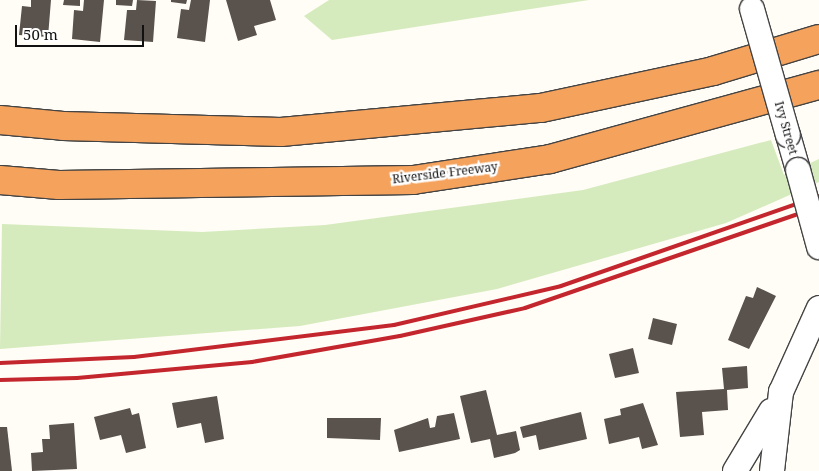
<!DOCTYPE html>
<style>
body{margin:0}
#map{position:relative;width:819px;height:471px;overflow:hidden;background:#fffdf5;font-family:"Noto Serif",serif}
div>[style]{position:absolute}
.green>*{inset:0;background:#d5ebbd}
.building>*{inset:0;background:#5a524d}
.roads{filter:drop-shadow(1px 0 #444) drop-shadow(-1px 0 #444) drop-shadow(0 1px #444) drop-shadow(0 -1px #444)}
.tertiary>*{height:24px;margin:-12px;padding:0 12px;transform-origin:12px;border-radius:12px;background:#fff}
.motorway>*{height:28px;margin:-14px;padding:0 14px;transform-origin:14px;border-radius:14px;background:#f5a25d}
.rail>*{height:4px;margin:-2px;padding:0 2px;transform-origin:2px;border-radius:2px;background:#c4262e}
.bridges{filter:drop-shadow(1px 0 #444) drop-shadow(-1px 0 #444) drop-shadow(0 1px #444) drop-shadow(0 -1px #444)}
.tertiary-bridge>*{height:24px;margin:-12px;padding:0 12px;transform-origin:12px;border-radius:12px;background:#fff}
span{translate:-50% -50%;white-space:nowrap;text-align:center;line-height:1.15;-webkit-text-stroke:5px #fff;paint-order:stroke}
.street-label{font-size:12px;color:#111}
.scale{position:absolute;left:15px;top:25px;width:129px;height:22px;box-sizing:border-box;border:2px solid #111;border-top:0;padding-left:6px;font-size:15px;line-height:18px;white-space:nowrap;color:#111;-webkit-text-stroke:4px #fff;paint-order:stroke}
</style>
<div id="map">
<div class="green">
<i style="clip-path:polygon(329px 0,589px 0,332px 40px,304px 16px)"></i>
<i style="clip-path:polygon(771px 140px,784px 175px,819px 159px,819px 182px,726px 223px,497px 289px,300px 326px,0 349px,2px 224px,202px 232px,325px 225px,583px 190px)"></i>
</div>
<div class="building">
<i style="clip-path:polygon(31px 0,51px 0,48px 37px,19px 35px,22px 6px,31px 7px)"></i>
<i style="clip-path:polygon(64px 0,80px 0,80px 6px,63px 5px)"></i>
<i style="clip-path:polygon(84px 0,104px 0,100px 42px,72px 39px,74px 10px,83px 11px)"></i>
<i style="clip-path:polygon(116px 0,133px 0,132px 6px,116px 5px)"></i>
<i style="clip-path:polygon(137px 0,156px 1px,153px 42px,124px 40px,127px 10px,136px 10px)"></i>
<i style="clip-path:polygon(171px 0,187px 0,186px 4px,171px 2px)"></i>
<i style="clip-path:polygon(191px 0,210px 0,205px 42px,177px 38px,181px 9px,189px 10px)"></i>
<i style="clip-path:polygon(226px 0,270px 0,276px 20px,254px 26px,257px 35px,238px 41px)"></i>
<i style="clip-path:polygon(757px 287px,776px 296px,749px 349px,728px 340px,746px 296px,753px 298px)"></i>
<i style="clip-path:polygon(653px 318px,677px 324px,672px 345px,648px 339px)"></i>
<i style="clip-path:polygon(633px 348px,639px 373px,615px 378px,609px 354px)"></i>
<i style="clip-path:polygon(747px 366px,748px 388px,727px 390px,728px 410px,702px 412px,704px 435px,680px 437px,676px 392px,724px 389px,722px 368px)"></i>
<i style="clip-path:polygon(486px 390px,497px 435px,516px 431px,520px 450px,515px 453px,494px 458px,490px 439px,471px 443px,460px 396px)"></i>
<i style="clip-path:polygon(217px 396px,224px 439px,205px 443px,201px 423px,177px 428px,172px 403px)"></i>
<i style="clip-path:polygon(643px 403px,658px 445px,642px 449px,639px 437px,609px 444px,604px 419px,621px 415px,620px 409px)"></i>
<i style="clip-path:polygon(130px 408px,132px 415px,139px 413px,146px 448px,126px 453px,121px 435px,100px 440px,94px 417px)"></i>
<i style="clip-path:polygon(581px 412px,587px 439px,539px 450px,536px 435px,523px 438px,520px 427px)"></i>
<i style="clip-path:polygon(454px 413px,460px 439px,399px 452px,394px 430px,428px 418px,430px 428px,435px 427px,437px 416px)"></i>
<i style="clip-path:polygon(327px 418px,381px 418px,380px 440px,327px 438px)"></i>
<i style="clip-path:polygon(74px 423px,77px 469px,32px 471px,31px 453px,43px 452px,42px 439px,50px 439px,49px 425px)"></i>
<i style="clip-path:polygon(0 427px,7px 427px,12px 471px,0 471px)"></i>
</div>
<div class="roads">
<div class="tertiary">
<i style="left:788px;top:135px;width:36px;rotate:74deg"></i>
<i style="left:735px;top:471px;width:70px;rotate:-59deg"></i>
<i style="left:772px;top:471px;width:80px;rotate:-83.5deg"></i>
<i style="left:781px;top:392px;width:92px;rotate:-65.7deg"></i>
</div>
<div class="motorway">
<i style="left:0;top:120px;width:63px;rotate:5.4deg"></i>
<i style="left:63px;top:126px;width:218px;rotate:1.6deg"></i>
<i style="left:281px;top:132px;width:261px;rotate:-5.3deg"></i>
<i style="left:541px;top:108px;width:176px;rotate:-12.1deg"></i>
<i style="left:713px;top:71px;width:111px;rotate:-16.8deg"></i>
<i style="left:0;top:180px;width:59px;rotate:4.8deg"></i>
<i style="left:59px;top:185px;width:354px;rotate:-0.8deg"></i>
<i style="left:413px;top:180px;width:139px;rotate:-8.7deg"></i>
<i style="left:550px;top:159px;width:279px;rotate:-15.4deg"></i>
</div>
</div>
<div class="rail">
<i style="left:0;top:363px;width:134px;rotate:-2.6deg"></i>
<i style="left:134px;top:357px;width:262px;rotate:-7deg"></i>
<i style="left:394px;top:325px;width:171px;rotate:-13.1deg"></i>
<i style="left:561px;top:286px;width:273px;rotate:-19.2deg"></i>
<i style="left:0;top:380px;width:77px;rotate:-1.5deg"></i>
<i style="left:77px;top:378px;width:176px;rotate:-5.2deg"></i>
<i style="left:252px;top:362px;width:150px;rotate:-10deg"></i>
<i style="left:400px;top:336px;width:128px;rotate:-12.6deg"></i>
<i style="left:525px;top:308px;width:311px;rotate:-19deg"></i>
</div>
<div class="bridges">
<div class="tertiary-bridge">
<i style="left:752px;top:9px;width:131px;rotate:74.1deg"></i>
<i style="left:798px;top:170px;width:80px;rotate:74.7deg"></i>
</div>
</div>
<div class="street-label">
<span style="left:786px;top:128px;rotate:74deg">Ivy Street</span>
<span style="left:445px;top:173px;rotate:-7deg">Riverside Freeway</span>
</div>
<div class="scale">50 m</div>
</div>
